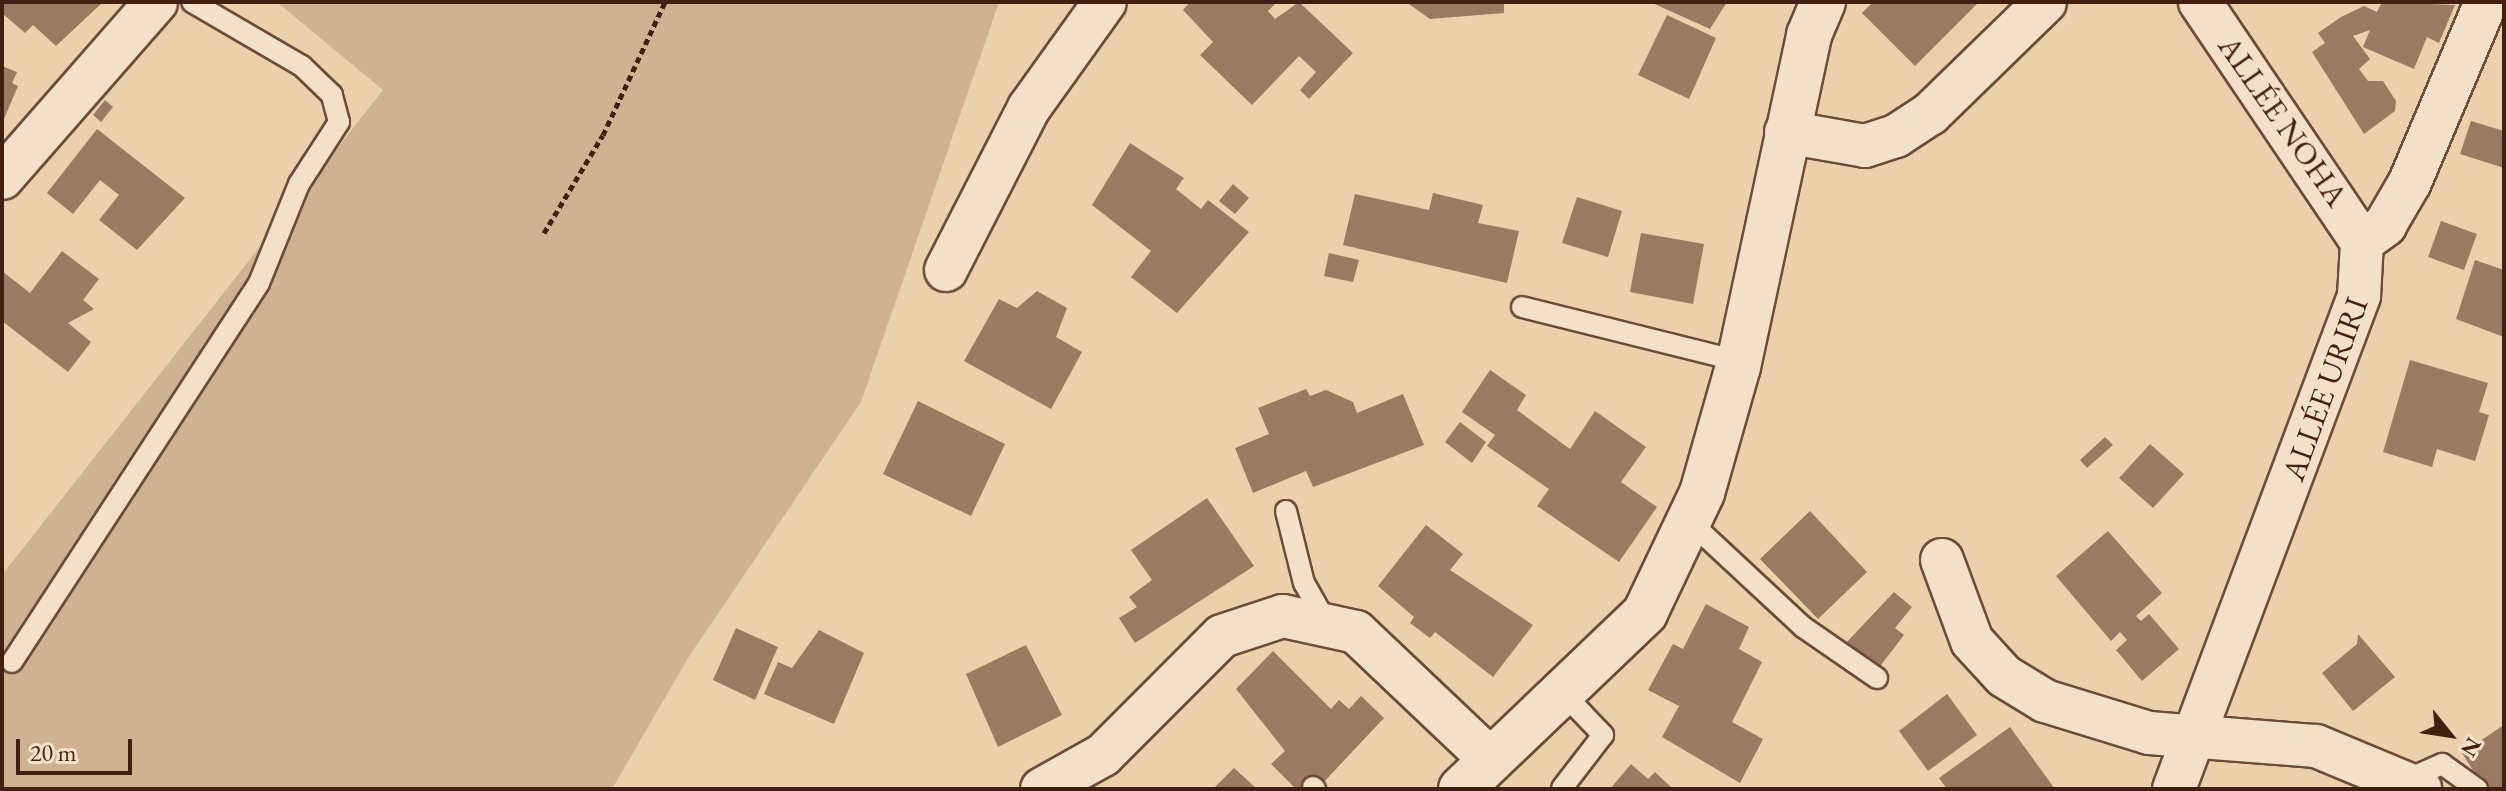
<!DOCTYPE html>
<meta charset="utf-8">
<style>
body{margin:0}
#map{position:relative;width:2506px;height:791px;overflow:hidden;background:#ebd0ab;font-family:"EB Garamond",serif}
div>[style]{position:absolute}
.green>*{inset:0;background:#ceb291}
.building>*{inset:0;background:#9a7b61}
.path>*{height:5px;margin-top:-2.5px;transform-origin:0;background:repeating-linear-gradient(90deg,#421f10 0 6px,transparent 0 10px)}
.roads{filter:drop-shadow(2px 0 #6c4b37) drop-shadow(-2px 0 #6c4b37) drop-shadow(0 2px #6c4b37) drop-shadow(0 -2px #6c4b37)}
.service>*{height:20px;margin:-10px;padding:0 10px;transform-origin:10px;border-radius:10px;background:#f2e0c8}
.minor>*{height:42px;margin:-21px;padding:0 21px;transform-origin:21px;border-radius:21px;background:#f2e0c8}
.secondary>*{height:44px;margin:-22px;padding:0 22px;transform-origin:22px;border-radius:22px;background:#f2e0c8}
span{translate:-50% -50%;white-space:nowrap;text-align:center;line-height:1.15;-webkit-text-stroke:7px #f2e0c8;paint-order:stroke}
.street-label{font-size:32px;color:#421f10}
.frame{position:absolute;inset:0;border:4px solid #421f10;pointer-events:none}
.north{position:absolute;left:2410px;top:695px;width:80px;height:80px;-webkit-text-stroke:6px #f2e0c8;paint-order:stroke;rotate:120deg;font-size:22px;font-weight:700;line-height:32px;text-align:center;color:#421f10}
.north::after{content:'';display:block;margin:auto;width:28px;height:36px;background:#421f10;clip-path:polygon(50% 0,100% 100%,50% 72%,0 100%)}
.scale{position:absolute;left:16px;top:739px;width:116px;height:36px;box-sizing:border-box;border:4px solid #421f10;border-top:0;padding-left:10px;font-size:24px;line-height:28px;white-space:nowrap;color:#421f10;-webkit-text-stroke:6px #f2e0c8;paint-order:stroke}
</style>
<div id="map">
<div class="green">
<i style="clip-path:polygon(277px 2px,999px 2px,861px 402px,688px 658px,612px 789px,2px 789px,2px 575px,383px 90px)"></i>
</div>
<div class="building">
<i style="clip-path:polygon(2px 2px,103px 2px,56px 46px,33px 25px,25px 33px,2px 13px)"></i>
<i style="clip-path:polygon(1190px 2px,1277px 2px,1268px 11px,1275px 19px,1299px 2px,1353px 53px,1309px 99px,1300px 90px,1316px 72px,1299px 56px,1252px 105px,1200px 55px,1213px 42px,1183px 10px)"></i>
<i style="clip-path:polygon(1406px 2px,1504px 2px,1504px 13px,1430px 19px)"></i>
<i style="clip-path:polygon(1650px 2px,1727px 2px,1710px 29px)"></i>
<i style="clip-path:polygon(1873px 2px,1979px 2px,1915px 66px,1862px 13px)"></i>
<i style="clip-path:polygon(2382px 2px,2455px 5px,2439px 43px,2427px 37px,2414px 69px,2363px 47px,2370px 30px,2353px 36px,2370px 59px,2359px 69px,2368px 81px,2383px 81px,2396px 101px,2395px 111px,2364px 134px,2312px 52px,2325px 43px,2318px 33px,2341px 17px,2364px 6px,2377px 12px)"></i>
<i style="clip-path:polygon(1667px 15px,1716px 38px,1689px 99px,1638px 75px)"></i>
<i style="clip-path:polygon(2px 66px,17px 72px,12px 83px,18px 86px,4px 119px)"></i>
<i style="clip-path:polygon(105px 100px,113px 107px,101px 122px,93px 115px)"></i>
<i style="clip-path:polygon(2471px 121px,2504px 131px,2504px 168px,2460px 154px)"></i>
<i style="clip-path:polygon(97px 129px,185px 198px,137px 250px,99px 220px,119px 195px,100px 180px,73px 214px,47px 193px)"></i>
<i style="clip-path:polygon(1130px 143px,1184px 178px,1176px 189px,1201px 209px,1208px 200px,1249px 232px,1177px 313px,1131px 277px,1151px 251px,1092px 205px)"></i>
<i style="clip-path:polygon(1233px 184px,1249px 198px,1235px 214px,1219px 201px)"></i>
<i style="clip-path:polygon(1433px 193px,1483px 205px,1478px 223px,1519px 231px,1507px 283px,1343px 245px,1355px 194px,1429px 210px)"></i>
<i style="clip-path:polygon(1577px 197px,1622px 211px,1608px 257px,1562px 243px)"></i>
<i style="clip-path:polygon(2441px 221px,2477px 234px,2464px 270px,2428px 257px)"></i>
<i style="clip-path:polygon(1641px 233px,1704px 244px,1693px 304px,1630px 292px)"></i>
<i style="clip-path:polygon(62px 251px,99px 279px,83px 300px,94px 309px,68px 323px,91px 342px,68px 372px,2px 321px,2px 271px,30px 293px)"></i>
<i style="clip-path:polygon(1329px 253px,1359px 260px,1353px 282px,1324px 276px)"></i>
<i style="clip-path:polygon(2475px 260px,2504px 270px,2504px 337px,2456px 319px)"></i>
<i style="clip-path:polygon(1037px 291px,1067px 308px,1056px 337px,1082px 352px,1051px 409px,964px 361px,999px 299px,1017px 308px)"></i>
<i style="clip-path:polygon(2410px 360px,2488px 383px,2479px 412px,2489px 415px,2475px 461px,2437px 449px,2432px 467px,2383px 452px)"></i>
<i style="clip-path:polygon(1490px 370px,1526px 395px,1517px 410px,1570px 449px,1595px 411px,1646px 447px,1621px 482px,1657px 507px,1619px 562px,1537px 506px,1549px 489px,1487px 446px,1495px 435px,1462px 412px)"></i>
<i style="clip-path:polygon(1306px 389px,1310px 396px,1326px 390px,1353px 402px,1357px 413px,1403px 394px,1424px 445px,1313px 487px,1306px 471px,1253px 493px,1235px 448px,1269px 434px,1258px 408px)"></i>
<i style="clip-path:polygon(918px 401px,1005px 444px,971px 516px,883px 474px)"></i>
<i style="clip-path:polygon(1460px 422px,1486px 442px,1472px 463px,1445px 442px)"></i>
<i style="clip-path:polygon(2105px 437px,2113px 445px,2087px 468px,2080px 460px)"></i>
<i style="clip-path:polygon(2150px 444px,2184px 474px,2153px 508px,2119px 478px)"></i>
<i style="clip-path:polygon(1207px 498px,1254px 566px,1135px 643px,1119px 618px,1137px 607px,1129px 597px,1152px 580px,1131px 550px)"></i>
<i style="clip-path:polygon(1810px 511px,1867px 572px,1818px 619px,1760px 559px)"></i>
<i style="clip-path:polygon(1426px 525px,1463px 554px,1450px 570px,1533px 625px,1493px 677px,1435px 632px,1430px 638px,1410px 623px,1414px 617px,1378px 586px)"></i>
<i style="clip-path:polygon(2108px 531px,2162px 593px,2136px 616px,2141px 621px,2149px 614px,2179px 649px,2142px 681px,2116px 650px,2127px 640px,2120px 632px,2111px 641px,2056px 576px)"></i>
<i style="clip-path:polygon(1894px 592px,1912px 607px,1895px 628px,1904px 635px,1878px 669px,1846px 643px)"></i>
<i style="clip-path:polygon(1706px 604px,1749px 627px,1739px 649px,1762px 662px,1732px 722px,1763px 739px,1740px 783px,1662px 737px,1679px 706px,1648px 690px,1673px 644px,1683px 649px)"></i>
<i style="clip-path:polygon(736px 628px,778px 647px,755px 700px,713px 680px)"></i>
<i style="clip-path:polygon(819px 630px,864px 653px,834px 724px,764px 694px,778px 662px,792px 668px)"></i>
<i style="clip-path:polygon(2358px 634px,2395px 677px,2353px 711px,2322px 673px,2357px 644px)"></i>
<i style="clip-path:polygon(1026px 645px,1062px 715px,998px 747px,966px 674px)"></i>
<i style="clip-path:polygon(1273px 651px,1331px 709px,1339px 700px,1349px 709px,1361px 696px,1384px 718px,1321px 785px,1296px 789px,1271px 764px,1285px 751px,1236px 689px)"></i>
<i style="clip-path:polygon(1947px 694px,1977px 735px,1928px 771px,1899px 731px)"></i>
<i style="clip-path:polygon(2504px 725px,2504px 789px,2485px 789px,2462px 753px)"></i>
<i style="clip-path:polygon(2010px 727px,2055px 789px,1947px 789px,1939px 778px)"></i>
<i style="clip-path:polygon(1631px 764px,1648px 779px,1655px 772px,1673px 789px,1610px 789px)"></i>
<i style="clip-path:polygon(1234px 768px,1257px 789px,1213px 789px)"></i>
</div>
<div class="path">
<i style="left:544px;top:233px;width:114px;rotate:-59deg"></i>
<i style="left:603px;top:135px;width:147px;rotate:-65deg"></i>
</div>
<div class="roads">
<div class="service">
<i style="left:1522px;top:307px;width:224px;rotate:14deg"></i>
<i style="left:1286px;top:511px;width:74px;rotate:76deg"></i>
<i style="left:1304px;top:583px;width:43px;rotate:60.4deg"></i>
<i style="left:1689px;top:521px;width:156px;rotate:42.9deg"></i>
<i style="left:1803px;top:627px;width:90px;rotate:34.6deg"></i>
<i style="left:12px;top:662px;width:452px;rotate:-56.9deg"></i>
<i style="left:259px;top:283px;width:107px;rotate:-68deg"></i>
<i style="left:299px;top:184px;width:74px;rotate:-57.2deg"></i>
<i style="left:339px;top:122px;width:28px;rotate:-105deg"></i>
<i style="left:332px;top:95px;width:42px;rotate:-136deg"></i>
<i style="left:302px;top:66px;width:127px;rotate:-149.8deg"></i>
<i style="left:1561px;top:691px;width:61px;rotate:46.3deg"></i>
<i style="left:1603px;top:735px;width:67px;rotate:127.7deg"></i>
<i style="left:2404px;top:781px;width:42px;rotate:-24.1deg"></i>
<i style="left:2442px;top:764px;width:43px;rotate:35.5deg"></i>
<i style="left:1313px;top:787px;width:3px;rotate:45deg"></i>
</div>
<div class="minor">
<i style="left:2200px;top:2px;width:290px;rotate:56deg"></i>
<i style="left:1786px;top:132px;width:80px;rotate:10deg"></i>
<i style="left:1865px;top:146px;width:33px;rotate:-18deg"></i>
<i style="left:1896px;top:136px;width:42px;rotate:-33.3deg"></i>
<i style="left:1931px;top:113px;width:159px;rotate:-44.2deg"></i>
<i style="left:2px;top:178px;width:234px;rotate:-48.8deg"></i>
<i style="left:946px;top:270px;width:182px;rotate:-62.9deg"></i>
<i style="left:1029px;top:108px;width:130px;rotate:-54.4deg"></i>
<i style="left:1942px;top:560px;width:86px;rotate:69.7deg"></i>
<i style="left:1972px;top:641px;width:47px;rotate:47.6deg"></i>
<i style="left:2004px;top:676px;width:48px;rotate:31.4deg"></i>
<i style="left:2045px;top:701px;width:109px;rotate:17.1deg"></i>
<i style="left:2149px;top:733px;width:168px;rotate:4.5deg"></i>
<i style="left:2316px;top:746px;width:113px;rotate:22.5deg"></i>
<i style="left:1042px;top:789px;width:70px;rotate:-29.1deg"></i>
<i style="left:1103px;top:755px;width:168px;rotate:-45deg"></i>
<i style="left:1222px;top:636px;width:64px;rotate:-18.2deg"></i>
<i style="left:1283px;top:616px;width:75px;rotate:12.4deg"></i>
<i style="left:1356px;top:632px;width:185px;rotate:43.5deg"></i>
<i style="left:2174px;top:789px;width:527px;rotate:-69.43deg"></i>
<i style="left:2359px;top:296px;width:54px;rotate:-86.8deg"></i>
<i style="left:2362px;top:242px;width:29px;rotate:-36deg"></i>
<i style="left:2385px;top:225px;width:50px;rotate:-59.8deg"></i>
<i style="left:2410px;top:182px;width:195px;rotate:-67.1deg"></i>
</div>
<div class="secondary">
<i style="left:1461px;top:789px;width:255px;rotate:-43.7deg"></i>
<i style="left:1645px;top:613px;width:133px;rotate:-64.6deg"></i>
<i style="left:1702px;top:493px;width:131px;rotate:-74.1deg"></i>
<i style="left:1738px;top:367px;width:340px;rotate:-77.9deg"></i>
<i style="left:1809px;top:35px;width:36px;rotate:-67deg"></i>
</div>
</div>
<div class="street-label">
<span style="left:2283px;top:121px;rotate:55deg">ALLÉE NOHA</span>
<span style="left:2325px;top:389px;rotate:-70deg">ALLÉE URIRI</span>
</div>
<div class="frame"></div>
<div class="north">N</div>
<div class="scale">20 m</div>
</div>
